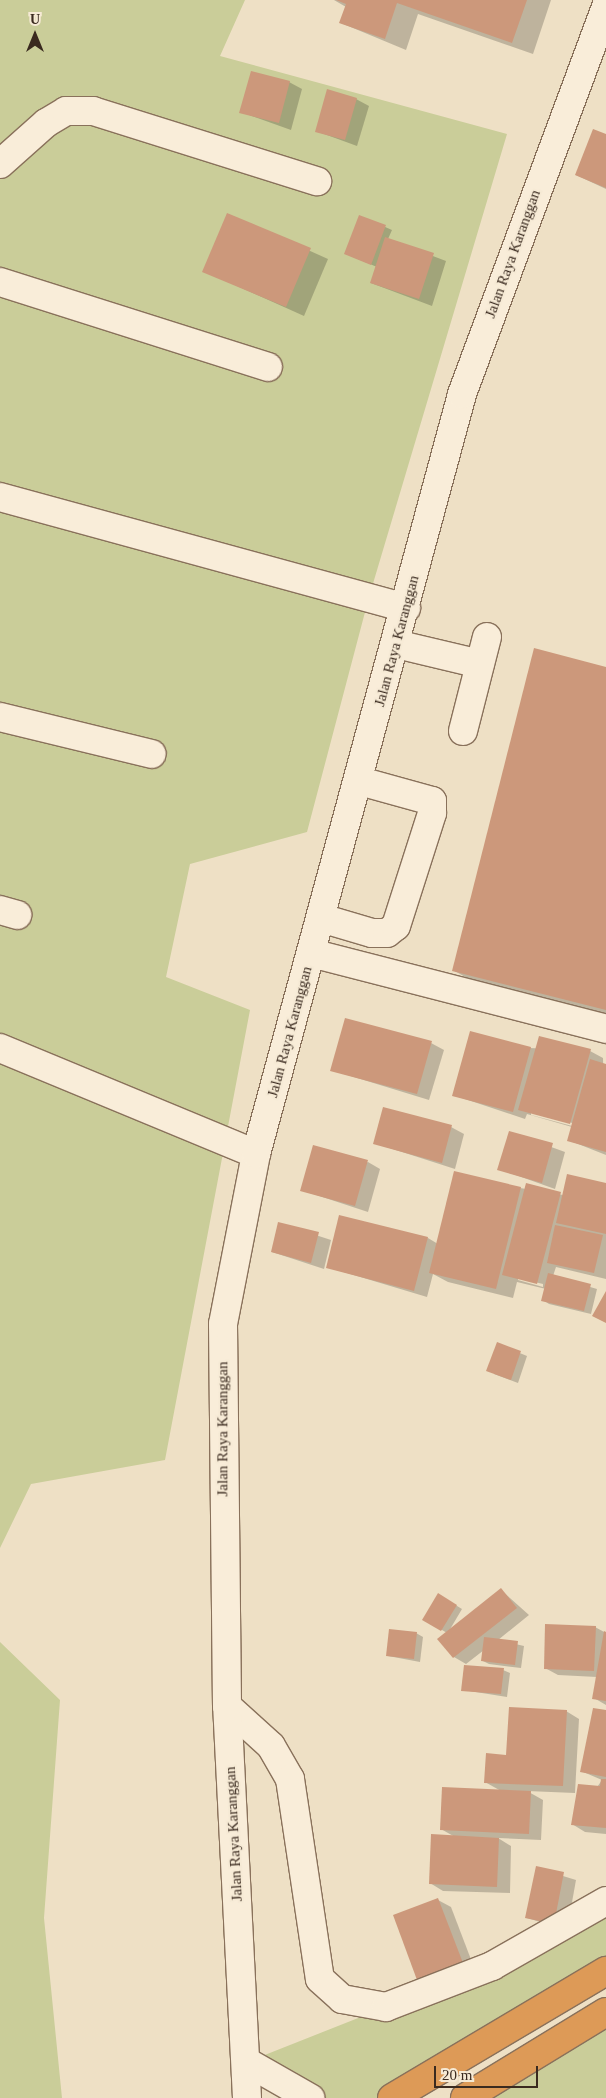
<!DOCTYPE html>
<style>
body{margin:0}
#map{position:relative;width:606px;height:2098px;overflow:hidden;background:#eee0c5;font-family:"Times New Roman",serif}
div>[style]{position:absolute}
.green>*{inset:0;background:#cacd99}
.shadow>*{inset:0;background:#0003}
.building>*{inset:0;background:#cc987b}
.roads{filter:drop-shadow(1px 0 #89715b) drop-shadow(-1px 0 #89715b) drop-shadow(0 1px #89715b) drop-shadow(0 -1px #89715b)}
.minor>*{height:28px;margin:-14px;padding:0 14px;transform-origin:14px;border-radius:14px;background:#f9edd9}
.highway>*{height:28px;margin:-14px;padding:0 14px;transform-origin:14px;border-radius:14px;background:#dd9a57}
span{translate:-50% -50%;white-space:nowrap;text-align:center;line-height:1.15;-webkit-text-stroke:4px #f6ead5;paint-order:stroke}
.street-label{font-size:15px;color:#3a2a1f}
.north{position:absolute;left:10px;top:10px;width:50px;height:50px;-webkit-text-stroke:4px #f6ead5;paint-order:stroke;rotate:0deg;font-size:14px;font-weight:700;line-height:20px;text-align:center;color:#3a2a1f}
.north::after{content:'';display:block;margin:auto;width:18px;height:22px;background:#3a2a1f;clip-path:polygon(50% 0,100% 100%,50% 72%,0 100%)}
.scale{position:absolute;left:434px;top:2066px;width:104px;height:22px;box-sizing:border-box;border:2px solid #3a2a1f;border-top:0;padding-left:6px;font-size:15px;line-height:18px;white-space:nowrap;color:#3a2a1f;-webkit-text-stroke:4px #f6ead5;paint-order:stroke}
</style>
<div id="map">
<div class="green">
<i style="clip-path:polygon(0 0,245px 0,220px 56px,507px 134px,369px 597px,307px 832px,190px 864px,166px 977px,250px 1010px,165px 1460px,31px 1484px,0 1548px)"></i>
<i style="clip-path:polygon(0 1642px,60px 1700px,44px 1918px,62px 2098px,0 2098px)"></i>
<i style="clip-path:polygon(606px 1901px,606px 1971px,392px 2098px,316px 2098px,247px 2062px,386px 2007px)"></i>
<i style="clip-path:polygon(606px 2012px,606px 2098px,465px 2098px)"></i>
</div>
<div class="shadow">
<i style="clip-path:polygon(334px 0,551px 0,533px 54px,418px 14px,406px 50px,341px 23px,346px 7px)"></i>
<i style="clip-path:polygon(289px 82px,302px 89px,291px 130px,241px 112px)"></i>
<i style="clip-path:polygon(356px 99px,369px 106px,357px 146px,316px 131px)"></i>
<i style="clip-path:polygon(606px 135px,606px 189px,576px 175px)"></i>
<i style="clip-path:polygon(228px 214px,328px 259px,304px 316px,204px 271px)"></i>
<i style="clip-path:polygon(360px 216px,392px 230px,388px 239px,446px 261px,432px 306px,371px 283px,377px 267px,346px 254px)"></i>
<i style="clip-path:polygon(606px 668px,606px 1016px,474px 982px,453px 970px)"></i>
<i style="clip-path:polygon(431px 1043px,444px 1050px,429px 1100px,331px 1070px)"></i>
<i style="clip-path:polygon(evenodd,530px 1048px,590px 1051px,603px 1058px,606px 1155px,568px 1140px,572px 1127px,527px 1114px,525px 1119px,453px 1095px,530px 1048px,531px 1112px,576px 1124px,576px 1127px,531px 1115px,531px 1112px)"></i>
<i style="clip-path:polygon(451px 1127px,464px 1134px,455px 1169px,374px 1143px)"></i>
<i style="clip-path:polygon(510px 1132px,565px 1152px,555px 1189px,499px 1169px)"></i>
<i style="clip-path:polygon(368px 1162px,380px 1169px,368px 1212px,301px 1190px)"></i>
<i style="clip-path:polygon(evenodd,606px 1184px,606px 1279px,556px 1267px,553px 1276px,597px 1289px,591px 1314px,549px 1304px,543px 1300px,546px 1289px,517px 1282px,513px 1298px,448px 1282px,433px 1274px,427px 1297px,327px 1267px,428px 1238px,438px 1244px,520px 1188px,563px 1195px,606px 1184px,518px 1278px,543px 1284px,543px 1287px,518px 1280px,518px 1278px)"></i>
<i style="clip-path:polygon(279px 1223px,331px 1240px,324px 1269px,272px 1252px)"></i>
<i style="clip-path:polygon(498px 1344px,527px 1356px,518px 1383px,494px 1374px)"></i>
<i style="clip-path:polygon(501px 1590px,529px 1615px,498px 1640px,524px 1646px,521px 1668px,489px 1664px,483px 1661px,484px 1650px,466px 1664px,454px 1657px,447px 1633px,424px 1619px,439px 1595px,462px 1609px,449px 1631px)"></i>
<i style="clip-path:polygon(595px 1627px,606px 1633px,606px 1705px,594px 1698px,597px 1677px,558px 1675px,545px 1668px)"></i>
<i style="clip-path:polygon(416px 1633px,423px 1637px,420px 1662px,388px 1656px)"></i>
<i style="clip-path:polygon(503px 1670px,510px 1673px,507px 1697px,463px 1690px)"></i>
<i style="clip-path:polygon(566px 1711px,579px 1719px,575px 1793px,527px 1791px,543px 1800px,541px 1840px,498px 1838px,511px 1846px,510px 1893px,443px 1891px,430px 1883px,455px 1837px,441px 1829px,501px 1791px,485px 1782px,507px 1756px)"></i>
<i style="clip-path:polygon(606px 1712px,606px 1834px,585px 1832px,572px 1824px,602px 1780px,581px 1771px)"></i>
<i style="clip-path:polygon(537px 1868px,576px 1880px,567px 1930px,527px 1918px)"></i>
<i style="clip-path:polygon(438px 1900px,451px 1907px,475px 1970px,431px 1987px,418px 1979px)"></i>
</div>
<div class="building">
<i style="clip-path:polygon(336px 0,527px 0,512px 43px,397px 3px,385px 39px,339px 23px,346px 4px)"></i>
<i style="clip-path:polygon(251px 71px,290px 81px,279px 123px,239px 113px)"></i>
<i style="clip-path:polygon(327px 89px,357px 98px,345px 140px,315px 132px)"></i>
<i style="clip-path:polygon(593px 129px,606px 134px,606px 188px,575px 175px)"></i>
<i style="clip-path:polygon(227px 213px,311px 248px,286px 307px,202px 272px)"></i>
<i style="clip-path:polygon(359px 215px,386px 225px,371px 265px,344px 254px)"></i>
<i style="clip-path:polygon(385px 237px,434px 253px,419px 299px,370px 283px)"></i>
<i style="clip-path:polygon(534px 648px,606px 667px,606px 1010px,452px 971px)"></i>
<i style="clip-path:polygon(345px 1018px,432px 1041px,417px 1094px,330px 1071px)"></i>
<i style="clip-path:polygon(470px 1031px,531px 1047px,513px 1112px,452px 1096px)"></i>
<i style="clip-path:polygon(539px 1036px,591px 1049px,570px 1124px,518px 1110px)"></i>
<i style="clip-path:polygon(590px 1059px,606px 1064px,606px 1152px,567px 1141px)"></i>
<i style="clip-path:polygon(383px 1107px,452px 1125px,442px 1163px,373px 1144px)"></i>
<i style="clip-path:polygon(509px 1131px,553px 1143px,542px 1183px,497px 1170px)"></i>
<i style="clip-path:polygon(313px 1145px,368px 1160px,355px 1206px,300px 1191px)"></i>
<i style="clip-path:polygon(454px 1171px,521px 1187px,496px 1289px,429px 1273px)"></i>
<i style="clip-path:polygon(567px 1174px,606px 1183px,606px 1234px,556px 1223px)"></i>
<i style="clip-path:polygon(526px 1183px,561px 1192px,537px 1284px,502px 1275px)"></i>
<i style="clip-path:polygon(339px 1215px,428px 1237px,414px 1291px,326px 1268px)"></i>
<i style="clip-path:polygon(278px 1222px,319px 1232px,311px 1263px,271px 1252px)"></i>
<i style="clip-path:polygon(555px 1225px,603px 1235px,594px 1273px,547px 1263px)"></i>
<i style="clip-path:polygon(548px 1273px,591px 1284px,584px 1311px,541px 1301px)"></i>
<i style="clip-path:polygon(606px 1291px,606px 1323px,592px 1316px)"></i>
<i style="clip-path:polygon(497px 1342px,521px 1351px,511px 1380px,486px 1371px)"></i>
<i style="clip-path:polygon(501px 1588px,517px 1608px,453px 1658px,437px 1639px)"></i>
<i style="clip-path:polygon(438px 1593px,457px 1605px,441px 1631px,422px 1620px)"></i>
<i style="clip-path:polygon(545px 1624px,596px 1626px,594px 1671px,544px 1669px)"></i>
<i style="clip-path:polygon(389px 1629px,417px 1632px,414px 1659px,386px 1656px)"></i>
<i style="clip-path:polygon(604px 1631px,606px 1632px,606px 1701px,592px 1699px)"></i>
<i style="clip-path:polygon(484px 1637px,518px 1641px,515px 1665px,481px 1661px)"></i>
<i style="clip-path:polygon(464px 1665px,504px 1668px,501px 1694px,461px 1691px)"></i>
<i style="clip-path:polygon(509px 1707px,567px 1710px,563px 1786px,484px 1783px,486px 1753px,506px 1755px)"></i>
<i style="clip-path:polygon(593px 1708px,606px 1710px,606px 1777px,580px 1772px)"></i>
<i style="clip-path:polygon(601px 1779px,606px 1779px,606px 1828px,571px 1825px,578px 1784px,600px 1786px)"></i>
<i style="clip-path:polygon(442px 1787px,531px 1791px,529px 1834px,440px 1830px)"></i>
<i style="clip-path:polygon(431px 1834px,499px 1838px,497px 1887px,429px 1884px)"></i>
<i style="clip-path:polygon(536px 1866px,564px 1872px,554px 1924px,525px 1918px)"></i>
<i style="clip-path:polygon(438px 1898px,463px 1963px,417px 1980px,393px 1915px)"></i>
</div>
<div class="roads">
<div class="minor">
<i style="left:0;top:164px;width:62px;rotate:-41.7deg"></i>
<i style="left:46px;top:123px;width:23px;rotate:-31deg"></i>
<i style="left:66px;top:111px;width:27px"></i>
<i style="left:93px;top:111px;width:235px;rotate:17.4deg"></i>
<i style="left:0;top:282px;width:281px;rotate:17.6deg"></i>
<i style="left:0;top:497px;width:421px;rotate:15.3deg"></i>
<i style="left:396px;top:644px;width:86px;rotate:13.4deg"></i>
<i style="left:0;top:717px;width:156px;rotate:13.7deg"></i>
<i style="left:463px;top:731px;width:97px;rotate:-75.7deg"></i>
<i style="left:0;top:910px;width:18px;rotate:16deg"></i>
<i style="left:321px;top:918px;width:53px;rotate:16.4deg"></i>
<i style="left:372px;top:933px;width:15px"></i>
<i style="left:387px;top:933px;width:11px;rotate:-38deg"></i>
<i style="left:396px;top:926px;width:119px;rotate:-72.3deg"></i>
<i style="left:432px;top:813px;width:12px;rotate:-90deg"></i>
<i style="left:432px;top:801px;width:75px;rotate:-164.5deg"></i>
<i style="left:311px;top:953px;width:305px;rotate:14.4deg"></i>
<i style="left:0;top:1048px;width:277px;rotate:22.5deg"></i>
<i style="left:227px;top:1706px;width:59px;rotate:42.3deg"></i>
<i style="left:271px;top:1746px;width:38px;rotate:60deg"></i>
<i style="left:290px;top:1779px;width:202px;rotate:81.5deg"></i>
<i style="left:320px;top:1979px;width:30px;rotate:42deg"></i>
<i style="left:342px;top:1999px;width:45px;rotate:10.3deg"></i>
<i style="left:386px;top:2007px;width:114px;rotate:-21.1deg"></i>
<i style="left:492px;top:1966px;width:131px;rotate:-29.7deg"></i>
<i style="left:247px;top:2062px;width:73px;rotate:29.7deg"></i>
<i style="left:247px;top:2098px;width:393px;rotate:-92.9deg"></i>
<i style="left:227px;top:1706px;width:382px;rotate:-90.6deg"></i>
<i style="left:223px;top:1324px;width:173px;rotate:-79deg"></i>
<i style="left:256px;top:1154px;width:787px;rotate:-74.83deg"></i>
<i style="left:462px;top:394px;width:414px;rotate:-69.6deg"></i>
</div>
<div class="highway">
<i style="left:392px;top:2098px;width:249px;rotate:-30.7deg"></i>
<i style="left:465px;top:2098px;width:165px;rotate:-31.4deg"></i>
</div>
</div>
<div class="street-label">
<span style="left:513px;top:254px;rotate:-70deg">Jalan Raya Karanggan</span>
<span style="left:397px;top:641px;rotate:-75deg">Jalan Raya Karanggan</span>
<span style="left:290px;top:1032px;rotate:-75deg">Jalan Raya Karanggan</span>
<span style="left:223px;top:1429px;rotate:-90deg">Jalan Raya Karanggan</span>
<span style="left:234px;top:1834px;rotate:-93deg">Jalan Raya Karanggan</span>
</div>
<div class="north">U</div>
<div class="scale">20 m</div>
</div>
